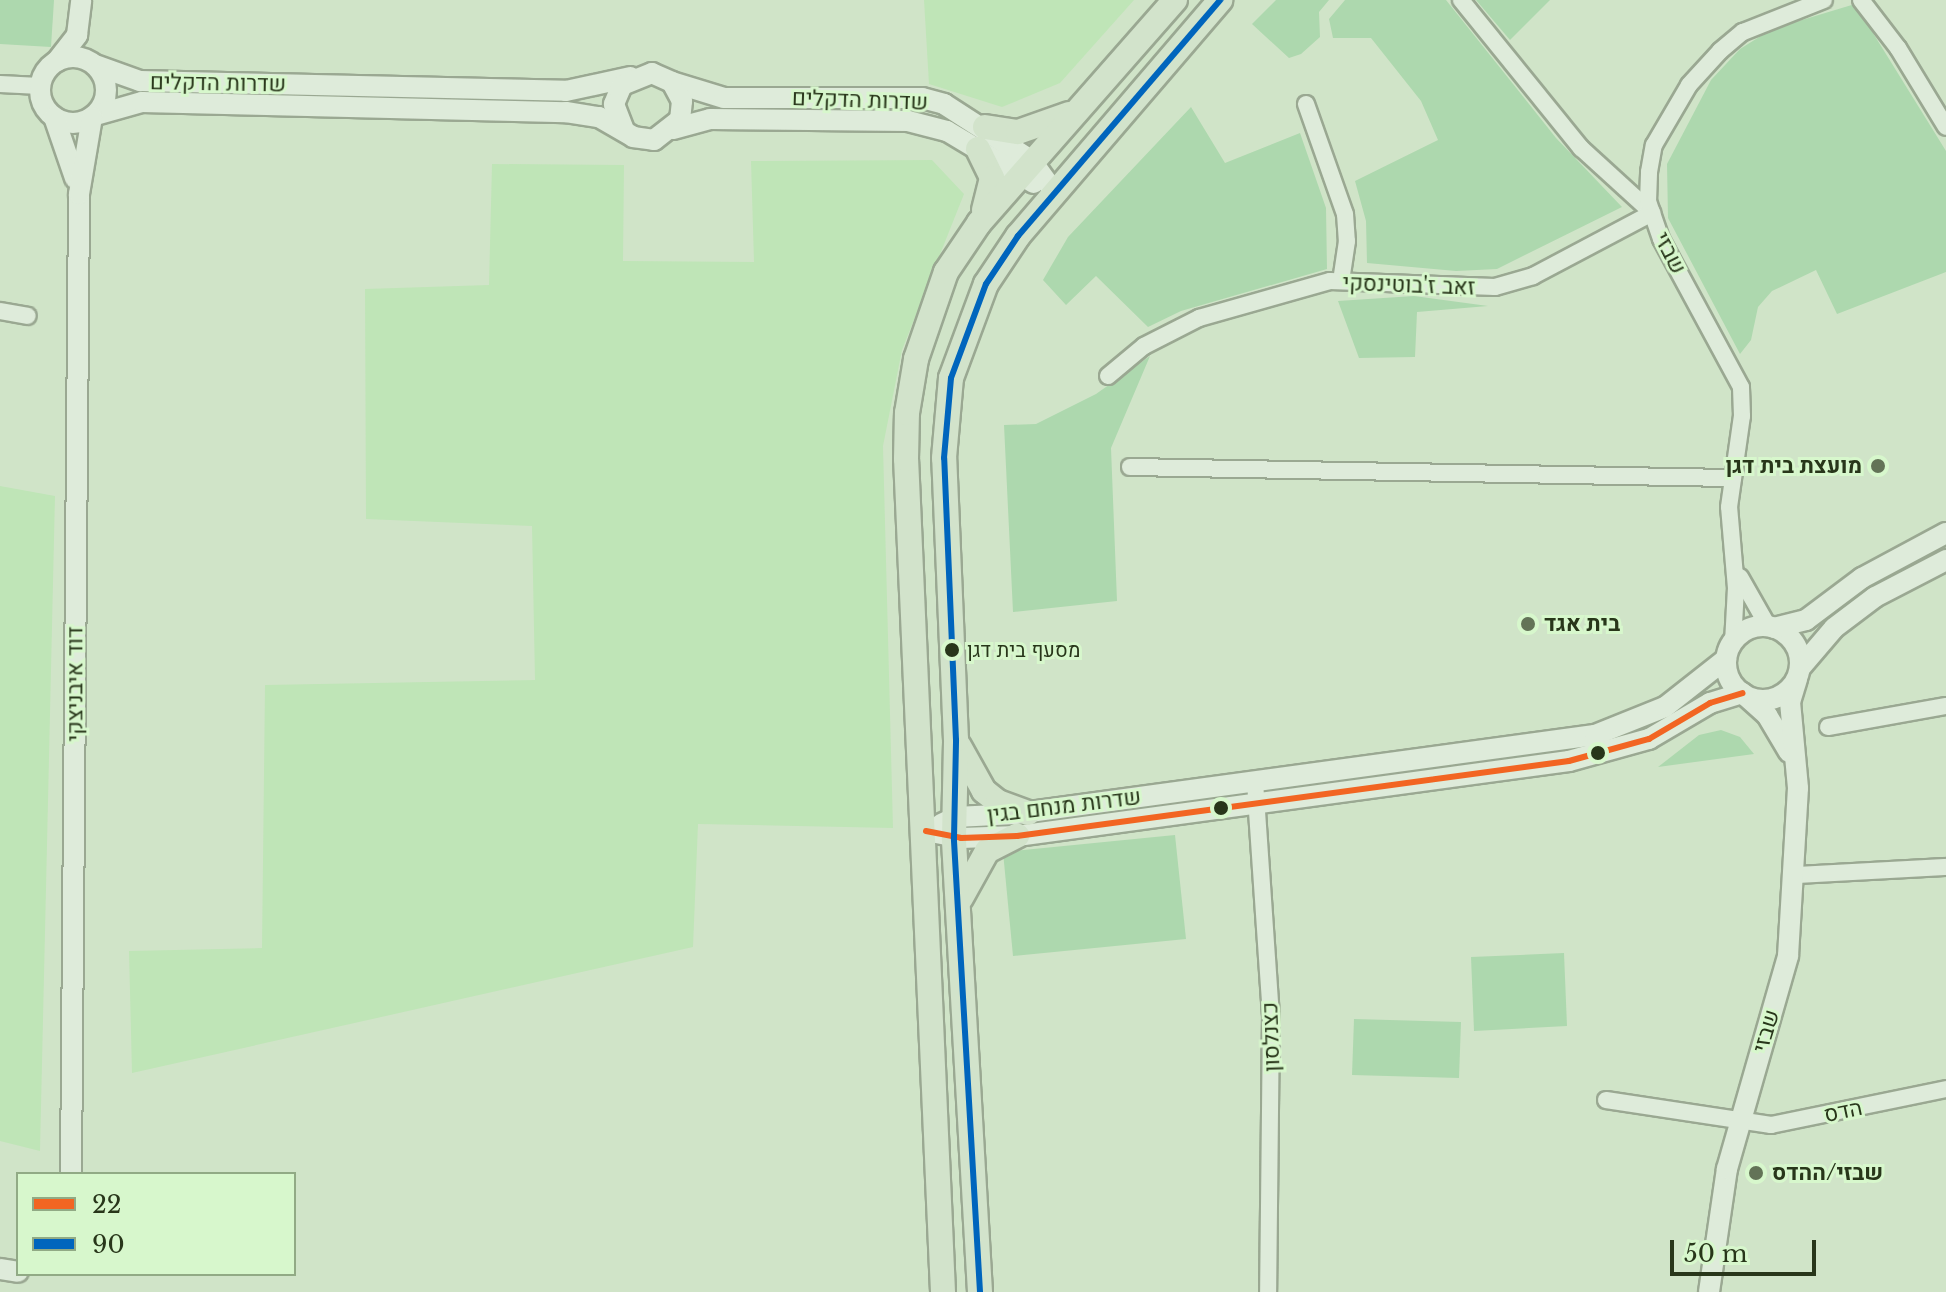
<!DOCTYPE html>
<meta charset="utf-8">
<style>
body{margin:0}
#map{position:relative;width:1946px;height:1292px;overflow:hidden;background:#d0e4c8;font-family:"Libre Baskerville",Heebo,serif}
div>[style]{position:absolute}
.farmland>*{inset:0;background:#bfe5b7}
.green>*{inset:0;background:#add8ae}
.roads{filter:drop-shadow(2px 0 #9aa892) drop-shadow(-2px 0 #9aa892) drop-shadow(0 2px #9aa892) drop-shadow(0 -2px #9aa892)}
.minor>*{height:16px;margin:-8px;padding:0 8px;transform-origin:8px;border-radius:8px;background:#deebda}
.tertiary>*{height:20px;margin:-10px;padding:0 10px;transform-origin:10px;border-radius:10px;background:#deebda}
.tertiary>.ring{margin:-10px;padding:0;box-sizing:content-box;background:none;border:20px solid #deebda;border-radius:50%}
.primary>*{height:24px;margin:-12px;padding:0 12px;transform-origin:12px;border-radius:12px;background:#d2e3cb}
.bus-1>*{height:6px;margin:-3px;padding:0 3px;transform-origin:3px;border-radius:3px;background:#f26522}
.bus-2>*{height:6px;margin:-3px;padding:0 3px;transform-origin:3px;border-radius:3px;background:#0065bd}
.dots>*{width:22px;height:22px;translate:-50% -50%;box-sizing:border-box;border:4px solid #d7f7cc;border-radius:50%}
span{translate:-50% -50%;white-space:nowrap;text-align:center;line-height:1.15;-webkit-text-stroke:6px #d7f7cc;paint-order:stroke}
.bus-label{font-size:20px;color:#28361a}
.left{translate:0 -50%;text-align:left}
.street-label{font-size:22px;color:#28361a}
.poi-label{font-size:22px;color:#28361a;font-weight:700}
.right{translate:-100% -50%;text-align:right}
.legend{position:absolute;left:16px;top:1172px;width:280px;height:104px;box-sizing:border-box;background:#d7f7cc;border:2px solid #91aa85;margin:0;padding:10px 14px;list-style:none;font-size:24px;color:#28361a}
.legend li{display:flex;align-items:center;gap:16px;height:40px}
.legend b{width:40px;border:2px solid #91aa85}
.scale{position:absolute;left:1670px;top:1240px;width:146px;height:36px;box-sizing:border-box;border:4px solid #28361a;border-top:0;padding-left:10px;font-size:24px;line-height:28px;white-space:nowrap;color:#28361a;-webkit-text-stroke:6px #d7f7cc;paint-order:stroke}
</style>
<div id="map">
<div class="farmland">
<i style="clip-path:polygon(924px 0,1134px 0,1060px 83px,1002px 107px,929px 84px)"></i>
<i style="clip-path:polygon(932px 160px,964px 194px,902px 350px,883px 446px,893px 828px,698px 824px,693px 947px,132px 1073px,129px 951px,262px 948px,265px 685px,535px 680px,532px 526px,366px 519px,365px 289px,489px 285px,492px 164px,624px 165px,623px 261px,754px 262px,751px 161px)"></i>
<i style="clip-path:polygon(0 486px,55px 496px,40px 1151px,0 1141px)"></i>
</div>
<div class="green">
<i style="clip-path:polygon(0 0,54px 0,51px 47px,0 44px)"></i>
<i style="clip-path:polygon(1276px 0,1329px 0,1319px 12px,1320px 37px,1301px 54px,1289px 58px,1252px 24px)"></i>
<i style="clip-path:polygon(1345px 0,1446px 0,1556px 138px,1622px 207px,1497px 269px,1456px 271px,1367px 263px,1366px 221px,1355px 181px,1438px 140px,1421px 101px,1371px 38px,1333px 38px,1329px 19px)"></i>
<i style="clip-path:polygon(1476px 0,1550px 0,1510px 40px)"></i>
<i style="clip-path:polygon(1855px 4px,1946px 151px,1946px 272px,1837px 314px,1816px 270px,1772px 291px,1758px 307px,1751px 340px,1740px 354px,1668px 218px,1667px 164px,1711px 80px,1740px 49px,1772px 29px)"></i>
<i style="clip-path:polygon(1191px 107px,1225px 163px,1300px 133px,1326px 208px,1327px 269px,1181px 311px,1148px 327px,1096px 276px,1066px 305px,1043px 280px,1068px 237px)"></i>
<i style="clip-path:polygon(1414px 296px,1488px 306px,1417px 312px,1415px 357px,1359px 358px,1338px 301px)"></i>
<i style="clip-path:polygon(1150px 356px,1111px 448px,1117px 601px,1013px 612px,1004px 425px,1036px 424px,1096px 394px)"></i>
<i style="clip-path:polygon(1721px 730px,1740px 737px,1754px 754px,1658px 767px,1699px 735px)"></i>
<i style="clip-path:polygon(1175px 835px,1186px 939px,1013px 956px,1003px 852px)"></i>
<i style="clip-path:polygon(1564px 953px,1567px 1026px,1474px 1031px,1471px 957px)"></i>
<i style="clip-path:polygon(1354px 1019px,1461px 1022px,1459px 1078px,1352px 1075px)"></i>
</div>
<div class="roads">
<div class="minor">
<i style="left:1461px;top:0;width:191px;rotate:51deg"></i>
<i style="left:1581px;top:148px;width:95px;rotate:42.4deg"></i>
<i style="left:1861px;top:0;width:61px;rotate:52.4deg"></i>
<i style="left:1898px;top:48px;width:92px;rotate:58.7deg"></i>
<i style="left:0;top:84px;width:40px;rotate:2.9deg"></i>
<i style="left:1306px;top:104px;width:117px;rotate:70.5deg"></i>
<i style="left:1345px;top:214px;width:27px;rotate:86deg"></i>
<i style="left:1347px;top:241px;width:40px;rotate:98.5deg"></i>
<i style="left:0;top:311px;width:28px;rotate:10deg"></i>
<i style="left:1108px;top:376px;width:47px;rotate:-39.8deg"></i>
<i style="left:1144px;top:346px;width:62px;rotate:-27deg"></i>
<i style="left:1199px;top:318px;width:136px;rotate:-15.8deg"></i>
<i style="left:1330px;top:281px;width:165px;rotate:2.1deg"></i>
<i style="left:1495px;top:287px;width:40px;rotate:-16deg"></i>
<i style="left:1533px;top:276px;width:135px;rotate:-27.9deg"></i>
<i style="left:1130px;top:467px;width:603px;rotate:1.05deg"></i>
<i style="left:1740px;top:577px;width:59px;rotate:60.4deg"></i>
<i style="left:1733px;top:643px;width:55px;rotate:-86.9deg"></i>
<i style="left:1736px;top:588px;width:81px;rotate:-94.9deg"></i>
<i style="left:1729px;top:507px;width:92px;rotate:-81.9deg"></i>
<i style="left:1742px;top:416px;width:29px;rotate:-92deg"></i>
<i style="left:1741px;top:387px;width:168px;rotate:-118.4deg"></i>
<i style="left:1661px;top:239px;width:39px;rotate:-109deg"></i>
<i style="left:1648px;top:202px;width:30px;rotate:-88deg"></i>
<i style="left:1649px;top:172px;width:27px;rotate:-80deg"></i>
<i style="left:1654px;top:145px;width:69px;rotate:-59.7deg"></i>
<i style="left:1689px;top:85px;width:46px;rotate:-47.6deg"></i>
<i style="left:1720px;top:51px;width:30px;rotate:-40deg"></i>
<i style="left:1743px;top:32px;width:87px;rotate:-21.6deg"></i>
<i style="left:1828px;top:727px;width:120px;rotate:-10.1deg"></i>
<i style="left:1255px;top:782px;width:235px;rotate:86.1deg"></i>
<i style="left:1271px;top:1016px;width:276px;rotate:90.6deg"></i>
<i style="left:1796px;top:875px;width:150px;rotate:-3.1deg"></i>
<i style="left:1606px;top:1100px;width:167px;rotate:8.6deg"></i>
<i style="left:1771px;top:1125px;width:179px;rotate:-11.6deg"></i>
</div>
<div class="tertiary">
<i class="ring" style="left:40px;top:57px;width:46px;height:46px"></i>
<i style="left:57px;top:61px;width:33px;rotate:-52deg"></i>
<i style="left:77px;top:35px;width:35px;rotate:-83deg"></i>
<i style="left:95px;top:65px;width:48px;rotate:19.6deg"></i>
<i style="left:140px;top:81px;width:426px;rotate:1.3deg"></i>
<i style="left:566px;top:91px;width:66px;rotate:-12.2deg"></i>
<i style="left:672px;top:82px;width:54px;rotate:17.1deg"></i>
<i style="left:724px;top:98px;width:198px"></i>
<i style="left:922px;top:98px;width:23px;rotate:15deg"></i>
<i style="left:944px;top:104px;width:103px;rotate:32.8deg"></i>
<i style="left:1031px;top:160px;width:37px;rotate:54deg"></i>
<i style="left:96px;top:115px;width:48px;rotate:-15.8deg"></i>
<i style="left:142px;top:102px;width:424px;rotate:1.4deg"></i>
<i style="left:566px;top:112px;width:33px;rotate:9deg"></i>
<i style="left:599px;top:117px;width:39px;rotate:30deg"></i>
<i style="left:633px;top:137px;width:21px;rotate:8deg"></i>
<i style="left:654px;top:140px;width:33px;rotate:-38deg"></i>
<i style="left:680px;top:120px;width:19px;rotate:-84deg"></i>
<i style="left:682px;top:101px;width:21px;rotate:-118deg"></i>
<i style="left:672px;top:82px;width:22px;rotate:-156deg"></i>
<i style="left:652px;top:73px;width:32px;rotate:158deg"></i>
<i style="left:622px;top:85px;width:21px;rotate:113deg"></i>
<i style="left:614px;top:104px;width:28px;rotate:69deg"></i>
<i style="left:54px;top:117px;width:65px;rotate:71deg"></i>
<i style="left:673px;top:129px;width:38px;rotate:-15deg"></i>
<i style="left:710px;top:119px;width:198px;rotate:0.6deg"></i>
<i style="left:908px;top:121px;width:40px;rotate:14.4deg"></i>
<i style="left:947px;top:131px;width:101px;rotate:30.9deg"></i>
<i class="ring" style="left:1726px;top:626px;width:54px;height:54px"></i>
<i style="left:1774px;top:628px;width:33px;rotate:-14deg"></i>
<i style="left:1806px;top:620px;width:70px;rotate:-36.9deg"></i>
<i style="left:1862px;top:578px;width:95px;rotate:-28.2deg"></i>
<i style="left:1800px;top:668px;width:52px;rotate:-49.6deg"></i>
<i style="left:1834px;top:628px;width:51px;rotate:-37.1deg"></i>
<i style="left:1875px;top:597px;width:80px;rotate:-27.5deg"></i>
<i style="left:1747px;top:697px;width:27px;rotate:42deg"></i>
<i style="left:1767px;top:715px;width:43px;rotate:59.3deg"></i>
<i style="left:941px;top:824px;width:17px;rotate:-25deg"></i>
<i style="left:956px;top:817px;width:59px;rotate:-2.9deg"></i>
<i style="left:1015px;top:814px;width:585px;rotate:-7.76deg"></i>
<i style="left:1595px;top:735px;width:75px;rotate:-21.8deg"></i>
<i style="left:1665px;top:707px;width:78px;rotate:-38.2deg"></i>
<i style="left:926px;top:831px;width:36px;rotate:11deg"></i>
<i style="left:961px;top:838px;width:56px;rotate:-2deg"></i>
<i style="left:1017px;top:836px;width:557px;rotate:-7.74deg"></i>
<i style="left:1569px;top:761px;width:83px;rotate:-15.4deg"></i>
<i style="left:1649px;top:739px;width:71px;rotate:-30.5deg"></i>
<i style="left:1710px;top:703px;width:34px;rotate:-17deg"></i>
<i style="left:71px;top:1174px;width:980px;rotate:-89.53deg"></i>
<i style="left:79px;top:194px;width:78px;rotate:-80.4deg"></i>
<i style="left:0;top:1269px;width:18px;rotate:9deg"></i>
<i style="left:1709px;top:1292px;width:124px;rotate:-81.7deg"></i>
<i style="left:1727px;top:1169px;width:222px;rotate:-74deg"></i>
<i style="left:1788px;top:956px;width:168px;rotate:-86.6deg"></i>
<i style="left:1798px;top:788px;width:86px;rotate:-95.3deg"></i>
<i style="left:1790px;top:702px;width:24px;rotate:-73deg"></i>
</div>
<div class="primary">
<i style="left:985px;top:127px;width:33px;rotate:9deg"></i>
<i style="left:1018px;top:132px;width:54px;rotate:-19.4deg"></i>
<i style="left:978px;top:149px;width:32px;rotate:64deg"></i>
<i style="left:992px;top:178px;width:33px;rotate:104deg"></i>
<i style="left:959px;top:746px;width:51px;rotate:60.9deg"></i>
<i style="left:984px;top:791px;width:18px;rotate:38deg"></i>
<i style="left:998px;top:802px;width:32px;rotate:20deg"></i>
<i style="left:961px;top:898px;width:54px;rotate:-61deg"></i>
<i style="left:987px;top:851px;width:34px;rotate:-27deg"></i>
<i style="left:943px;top:1292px;width:834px;rotate:-92.54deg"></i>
<i style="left:906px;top:459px;width:46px;rotate:-88.8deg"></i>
<i style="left:907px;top:413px;width:55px;rotate:-80.5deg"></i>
<i style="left:916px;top:359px;width:92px;rotate:-71deg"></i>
<i style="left:946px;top:272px;width:59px;rotate:-56deg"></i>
<i style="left:979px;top:223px;width:297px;rotate:-48.7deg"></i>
<i style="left:980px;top:1292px;width:455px;rotate:-93.3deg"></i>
<i style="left:954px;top:838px;width:98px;rotate:-88.8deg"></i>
<i style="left:956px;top:740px;width:282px;rotate:-92.4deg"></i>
<i style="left:944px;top:458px;width:80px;rotate:-85deg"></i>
<i style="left:951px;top:378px;width:100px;rotate:-69.6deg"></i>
<i style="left:986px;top:284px;width:58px;rotate:-56.3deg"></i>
<i style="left:1018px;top:236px;width:311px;rotate:-49.4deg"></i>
</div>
</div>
<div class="bus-1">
<i style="left:926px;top:831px;width:36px;rotate:11deg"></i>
<i style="left:961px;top:838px;width:56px;rotate:-2deg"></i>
<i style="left:1017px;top:836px;width:557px;rotate:-7.74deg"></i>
<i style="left:1569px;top:761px;width:83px;rotate:-15.4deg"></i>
<i style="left:1649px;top:739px;width:71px;rotate:-30.5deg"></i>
<i style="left:1710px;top:703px;width:34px;rotate:-17deg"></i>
</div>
<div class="bus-2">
<i style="left:980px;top:1292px;width:455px;rotate:-93.3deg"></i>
<i style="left:954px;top:838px;width:98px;rotate:-88.8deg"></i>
<i style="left:956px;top:740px;width:282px;rotate:-92.4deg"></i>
<i style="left:944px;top:458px;width:80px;rotate:-85deg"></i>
<i style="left:951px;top:378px;width:100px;rotate:-69.6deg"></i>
<i style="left:986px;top:284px;width:58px;rotate:-56.3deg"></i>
<i style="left:1018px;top:236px;width:311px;rotate:-49.4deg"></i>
</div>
<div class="dots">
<i style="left:1878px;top:466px;background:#637357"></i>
<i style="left:1528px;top:624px;background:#637357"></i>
<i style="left:952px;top:650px;background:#28361a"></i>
<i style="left:1598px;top:753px;background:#28361a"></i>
<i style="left:1221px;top:808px;background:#28361a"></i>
<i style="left:1756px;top:1173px;background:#637357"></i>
</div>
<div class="bus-label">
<span class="left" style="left:967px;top:650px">מסעף בית דגן</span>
</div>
<div class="street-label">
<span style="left:218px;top:83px;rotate:1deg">שדרות הדקלים</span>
<span style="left:860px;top:100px;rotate:2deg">שדרות הדקלים</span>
<span style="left:1670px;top:253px;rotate:63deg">שבזי</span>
<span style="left:1409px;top:285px;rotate:2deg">זאב ז'בוטינסקי</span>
<span style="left:75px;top:684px;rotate:-90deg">דוד איבניצקי</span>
<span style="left:1064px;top:806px;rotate:-7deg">שדרות מנחם בגין</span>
<span style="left:1766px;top:1031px;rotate:-73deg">שבזי</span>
<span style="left:1271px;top:1037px;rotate:-92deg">כצנלסון</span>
<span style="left:1843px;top:1111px;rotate:-12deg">הדס</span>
</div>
<div class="poi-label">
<span class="right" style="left:1862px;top:466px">מועצת בית דגן</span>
<span class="left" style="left:1544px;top:624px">בית אגד</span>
<span class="left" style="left:1772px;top:1173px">שבזי/ההדס</span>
</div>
<ul class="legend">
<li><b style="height:10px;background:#f26522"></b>22</li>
<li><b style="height:10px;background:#0065bd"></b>90</li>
</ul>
<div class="scale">50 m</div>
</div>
